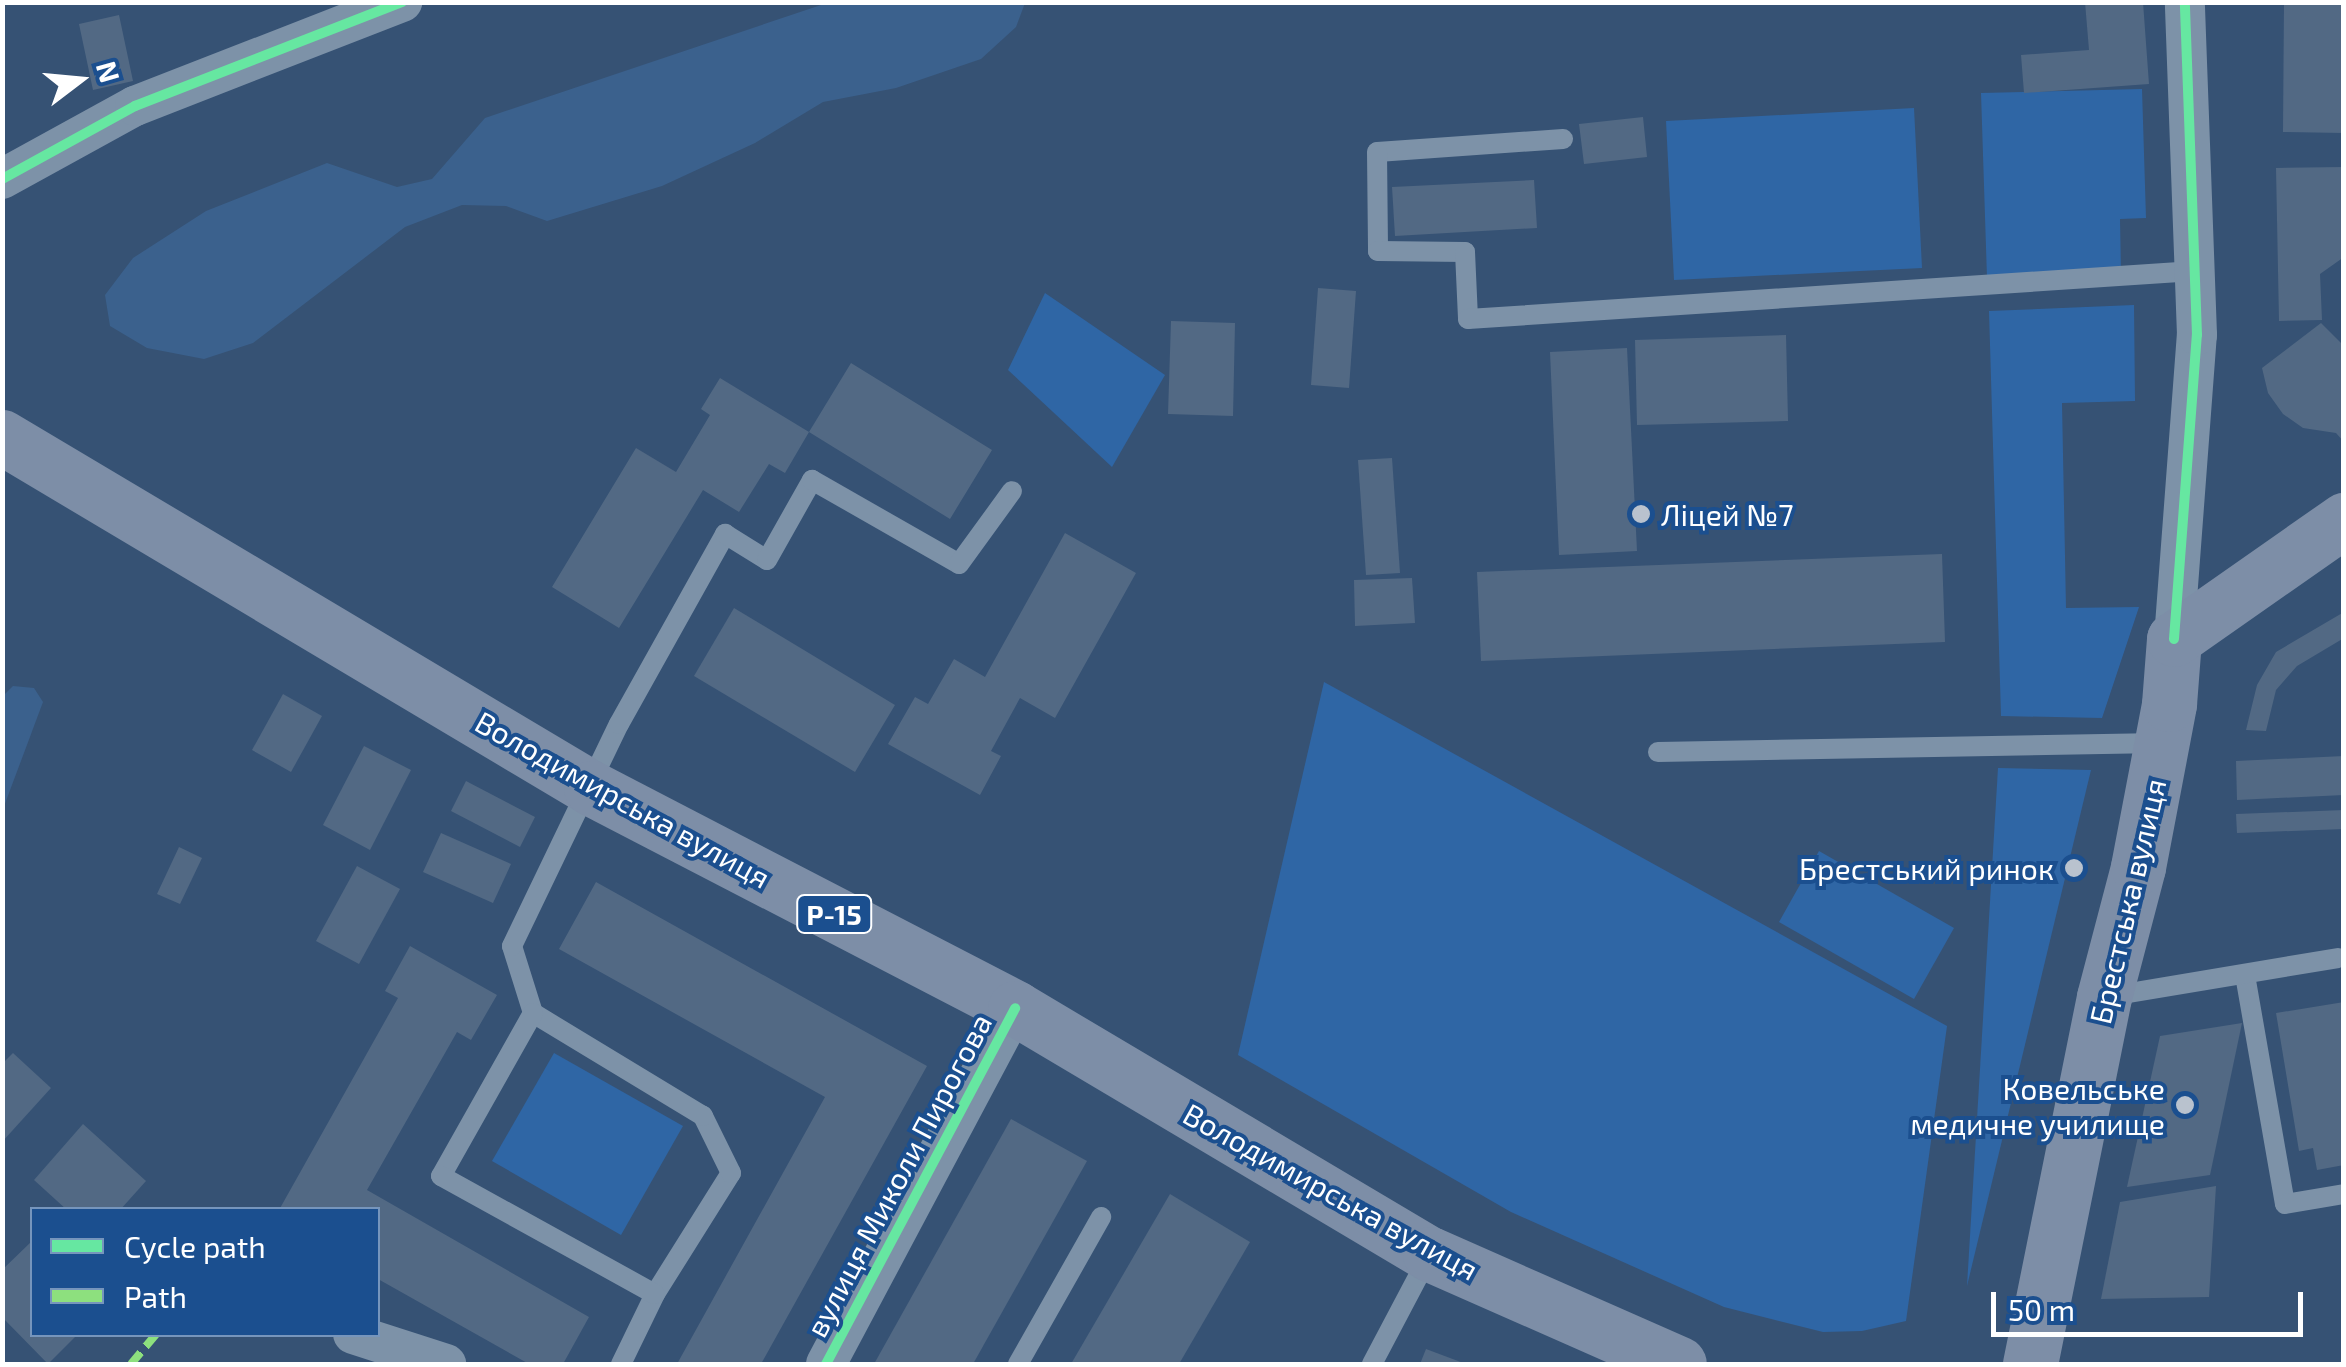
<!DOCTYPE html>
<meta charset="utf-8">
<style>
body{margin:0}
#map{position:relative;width:2346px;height:1367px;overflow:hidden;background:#365274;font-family:"Exo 2",sans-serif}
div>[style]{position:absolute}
.green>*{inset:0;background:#2f66a5}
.water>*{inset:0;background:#3b618d}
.building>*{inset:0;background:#526984}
.service>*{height:20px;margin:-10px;padding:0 10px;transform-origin:10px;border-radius:10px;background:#7d92a8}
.minor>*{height:40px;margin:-20px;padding:0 20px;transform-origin:20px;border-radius:20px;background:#7d92a8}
.primary>*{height:55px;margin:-27.5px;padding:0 27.5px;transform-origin:27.5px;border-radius:27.5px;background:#7d8ea7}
.quiet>*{height:8px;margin-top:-4px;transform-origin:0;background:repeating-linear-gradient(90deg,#8de07e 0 15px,transparent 0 23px)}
.cycleway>*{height:10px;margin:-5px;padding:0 5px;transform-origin:5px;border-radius:5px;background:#66e7a1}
.dots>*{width:28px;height:28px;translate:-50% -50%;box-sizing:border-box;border:5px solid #1b4f8f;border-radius:50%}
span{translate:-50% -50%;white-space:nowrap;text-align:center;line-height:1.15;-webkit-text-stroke:8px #1b4f8f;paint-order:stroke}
.shield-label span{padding:2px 8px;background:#1b4f8f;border:2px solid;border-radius:8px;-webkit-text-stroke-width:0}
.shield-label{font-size:28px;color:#fff;font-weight:700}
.poi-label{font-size:30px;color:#fff}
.left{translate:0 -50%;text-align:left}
.right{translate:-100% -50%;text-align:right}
.street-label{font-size:30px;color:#fff}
.frame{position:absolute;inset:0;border:5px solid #fff;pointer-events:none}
.legend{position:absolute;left:30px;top:1207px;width:350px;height:130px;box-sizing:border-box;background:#1b4f8f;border:2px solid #7695bc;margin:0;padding:12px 18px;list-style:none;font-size:30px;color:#fff}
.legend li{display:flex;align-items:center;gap:20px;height:50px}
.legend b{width:50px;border:2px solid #7695bc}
.north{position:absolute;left:30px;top:30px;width:100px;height:100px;-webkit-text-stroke:8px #1b4f8f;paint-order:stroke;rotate:74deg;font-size:28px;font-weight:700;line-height:40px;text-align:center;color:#fff}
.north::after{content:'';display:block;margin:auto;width:35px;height:45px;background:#fff;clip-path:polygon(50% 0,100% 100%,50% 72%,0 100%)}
.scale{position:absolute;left:1991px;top:1292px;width:312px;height:45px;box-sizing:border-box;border:5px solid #fff;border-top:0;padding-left:12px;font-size:30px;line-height:35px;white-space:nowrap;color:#fff;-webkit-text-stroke:8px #1b4f8f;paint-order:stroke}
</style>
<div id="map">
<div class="green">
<i style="clip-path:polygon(2142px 89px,2146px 218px,2120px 219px,2121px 274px,1987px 278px,1981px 93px)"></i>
<i style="clip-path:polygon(1914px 108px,1922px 268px,1674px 280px,1666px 121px)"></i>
<i style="clip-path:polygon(1045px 293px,1165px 375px,1112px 467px,1008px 370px)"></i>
<i style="clip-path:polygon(2134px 305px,2135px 401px,2062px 403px,2066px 608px,2139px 607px,2102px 718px,2001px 716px,1989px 311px)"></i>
<i style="clip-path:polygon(1324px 682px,1947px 1026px,1906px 1321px,1862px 1331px,1823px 1332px,1724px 1307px,1511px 1212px,1238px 1055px)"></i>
<i style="clip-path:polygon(1998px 768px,2091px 770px,1967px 1286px)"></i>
<i style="clip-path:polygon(1819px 851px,1954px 928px,1914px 999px,1779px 922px)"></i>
<i style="clip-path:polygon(554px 1053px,683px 1126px,621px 1235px,492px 1161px)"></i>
</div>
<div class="water">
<i style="clip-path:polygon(827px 3px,1025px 3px,1016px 27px,981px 59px,896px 88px,823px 102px,755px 143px,662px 186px,547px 221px,506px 206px,462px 205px,405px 227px,253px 343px,204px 359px,147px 348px,110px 326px,105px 295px,133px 258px,206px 211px,327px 163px,397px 187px,432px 179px,485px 118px)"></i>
<i style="clip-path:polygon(13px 686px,34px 688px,43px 702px,3px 809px,3px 696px)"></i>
</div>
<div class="building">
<i style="clip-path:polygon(2085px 2px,2143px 2px,2149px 84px,2024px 93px,2021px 55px,2089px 50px)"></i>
<i style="clip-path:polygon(2284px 2px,2344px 2px,2344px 133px,2283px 132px)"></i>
<i style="clip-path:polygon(119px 15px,133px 81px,93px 90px,79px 24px)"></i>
<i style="clip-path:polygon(1643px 117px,1647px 157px,1584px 164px,1579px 124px)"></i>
<i style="clip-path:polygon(2344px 167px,2344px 257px,2320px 274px,2322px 320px,2279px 321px,2276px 168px)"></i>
<i style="clip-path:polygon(1534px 180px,1537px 228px,1395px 236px,1392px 187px)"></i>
<i style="clip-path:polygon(1318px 288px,1356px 291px,1349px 388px,1311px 385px)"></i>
<i style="clip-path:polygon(1171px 321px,1235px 323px,1233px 416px,1168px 414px)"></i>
<i style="clip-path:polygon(2321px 323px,2344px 346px,2344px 442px,2336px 433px,2303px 428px,2283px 414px,2268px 393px,2262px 368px)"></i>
<i style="clip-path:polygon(1786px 335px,1788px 421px,1637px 425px,1635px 340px)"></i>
<i style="clip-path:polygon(1627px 348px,1637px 551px,1559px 555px,1550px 352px)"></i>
<i style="clip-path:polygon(851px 363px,992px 450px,950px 519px,809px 432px,785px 473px,769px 464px,739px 512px,703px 490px,619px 628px,552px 587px,636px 448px,676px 472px,710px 415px,701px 409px,720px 378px,809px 432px)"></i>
<i style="clip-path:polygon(1392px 458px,1400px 573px,1366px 575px,1358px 460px)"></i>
<i style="clip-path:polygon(1065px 533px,1136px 573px,1055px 718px,1020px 698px,991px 751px,1001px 756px,980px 795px,888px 744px,915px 697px,928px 704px,954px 659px,985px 677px)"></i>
<i style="clip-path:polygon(1942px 554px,1945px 642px,1481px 661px,1477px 572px)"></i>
<i style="clip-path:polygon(1412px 578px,1415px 623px,1355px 626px,1354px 580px)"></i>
<i style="clip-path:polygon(734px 608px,895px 705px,855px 772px,694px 676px)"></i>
<i style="clip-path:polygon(2344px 612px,2344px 638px,2297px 666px,2276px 690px,2266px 731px,2246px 730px,2257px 685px,2276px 652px)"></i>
<i style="clip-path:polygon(283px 694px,322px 716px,291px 772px,252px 750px)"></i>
<i style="clip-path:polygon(364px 746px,411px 770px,370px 850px,323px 825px)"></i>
<i style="clip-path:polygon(2344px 756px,2344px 795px,2237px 800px,2236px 761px)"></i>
<i style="clip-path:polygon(466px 781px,535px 817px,520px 847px,451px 811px)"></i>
<i style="clip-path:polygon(2344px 810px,2344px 829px,2237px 833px,2236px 814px)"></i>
<i style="clip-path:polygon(441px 833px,511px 864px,493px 903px,423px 872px)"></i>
<i style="clip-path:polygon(179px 847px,202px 858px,180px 904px,157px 894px)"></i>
<i style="clip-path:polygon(357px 866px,400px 889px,359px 964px,316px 941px)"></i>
<i style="clip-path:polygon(596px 882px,927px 1066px,761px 1364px,677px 1364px,825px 1097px,559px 949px)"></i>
<i style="clip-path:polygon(410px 946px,497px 995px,471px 1040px,457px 1032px,367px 1190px,589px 1317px,563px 1364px,529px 1364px,378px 1279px,378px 1210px,279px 1210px,398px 998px,385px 991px)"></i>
<i style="clip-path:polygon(2344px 1002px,2344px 1165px,2317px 1170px,2313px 1148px,2299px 1151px,2276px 1013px)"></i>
<i style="clip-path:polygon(2242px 1023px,2210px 1175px,2127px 1187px,2160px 1036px)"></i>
<i style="clip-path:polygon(13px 1053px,51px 1088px,2px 1142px,2px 1064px)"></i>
<i style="clip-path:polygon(1011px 1119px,1087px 1161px,973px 1364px,874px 1364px)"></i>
<i style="clip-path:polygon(83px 1124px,146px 1181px,120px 1210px,67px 1210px,34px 1180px)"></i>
<i style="clip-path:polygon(2216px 1186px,2209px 1297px,2101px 1299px,2120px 1202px)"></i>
<i style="clip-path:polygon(1170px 1194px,1250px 1242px,1179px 1364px,1071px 1364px)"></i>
<i style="clip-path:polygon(32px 1241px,32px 1334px,78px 1334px,48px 1364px,2px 1317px,2px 1270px)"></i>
<i style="clip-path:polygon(1426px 1349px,1466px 1364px,1420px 1364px)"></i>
</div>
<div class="service">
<i style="left:1563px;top:139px;width:186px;rotate:176deg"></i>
<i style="left:1377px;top:152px;width:99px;rotate:89.4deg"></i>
<i style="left:1378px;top:251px;width:87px;rotate:0.7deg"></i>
<i style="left:1465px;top:252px;width:67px;rotate:87.4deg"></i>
<i style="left:1468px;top:319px;width:728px;rotate:-3.78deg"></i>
<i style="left:1658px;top:752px;width:502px;rotate:-1.03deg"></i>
<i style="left:2245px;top:975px;width:232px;rotate:80.1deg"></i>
<i style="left:2285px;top:1204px;width:60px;rotate:-9.6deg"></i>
<i style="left:2111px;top:996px;width:230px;rotate:-9.5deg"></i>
<i style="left:533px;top:1013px;width:70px;rotate:-107.4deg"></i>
<i style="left:512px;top:946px;width:246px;rotate:-64.3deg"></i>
<i style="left:619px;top:724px;width:218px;rotate:-60.8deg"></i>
<i style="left:725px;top:534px;width:49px;rotate:31.8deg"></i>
<i style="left:767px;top:560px;width:92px;rotate:-60.6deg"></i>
<i style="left:812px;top:480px;width:169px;rotate:29.7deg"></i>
<i style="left:959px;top:564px;width:90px;rotate:-54deg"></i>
<i style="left:621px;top:1364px;width:78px;rotate:-64.1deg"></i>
<i style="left:655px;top:1294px;width:143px;rotate:-57.9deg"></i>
<i style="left:731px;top:1173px;width:64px;rotate:-116.2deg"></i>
<i style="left:703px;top:1116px;width:199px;rotate:-148.8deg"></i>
<i style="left:533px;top:1013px;width:187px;rotate:119.4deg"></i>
<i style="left:441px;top:1176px;width:244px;rotate:28.9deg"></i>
<i style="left:1018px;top:1364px;width:169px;rotate:-60.5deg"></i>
<i style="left:1372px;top:1364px;width:122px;rotate:-62.2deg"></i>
</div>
<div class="minor">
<i style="left:2px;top:179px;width:152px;rotate:-28.8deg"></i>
<i style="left:135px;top:106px;width:287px;rotate:-21.3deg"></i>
<i style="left:2174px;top:639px;width:305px;rotate:-85.7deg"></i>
<i style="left:2197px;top:335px;width:333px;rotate:-92.1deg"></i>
<i style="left:353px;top:1334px;width:98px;rotate:17.9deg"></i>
<i style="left:826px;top:1364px;width:403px;rotate:-62deg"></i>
</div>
<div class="primary">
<i style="left:2px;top:437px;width:686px;rotate:30.79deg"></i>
<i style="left:591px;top:788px;width:478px;rotate:27.4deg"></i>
<i style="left:1015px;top:1008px;width:482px;rotate:30.7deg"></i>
<i style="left:1430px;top:1254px;width:272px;rotate:23.8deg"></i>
<i style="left:2030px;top:1364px;width:374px;rotate:-78.6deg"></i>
<i style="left:2104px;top:997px;width:134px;rotate:-75.3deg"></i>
<i style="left:2138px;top:867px;width:166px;rotate:-79.2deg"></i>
<i style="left:2169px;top:704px;width:65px;rotate:-85.6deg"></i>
<i style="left:2174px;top:639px;width:208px;rotate:-35deg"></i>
</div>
<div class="quiet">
<i style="left:131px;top:1364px;width:39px;rotate:-50deg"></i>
</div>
<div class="cycleway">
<i style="left:2px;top:179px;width:152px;rotate:-28.8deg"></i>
<i style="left:135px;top:106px;width:287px;rotate:-21.3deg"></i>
<i style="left:2174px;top:639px;width:305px;rotate:-85.7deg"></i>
<i style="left:2197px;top:335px;width:333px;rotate:-92.1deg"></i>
<i style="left:826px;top:1364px;width:403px;rotate:-62deg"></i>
</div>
<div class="dots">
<i style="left:1641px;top:514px;background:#b9c2ce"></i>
<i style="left:2074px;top:868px;background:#b9c2ce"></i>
<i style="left:2185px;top:1105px;background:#b9c2ce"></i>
</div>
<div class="shield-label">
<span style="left:834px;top:914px">Р-15</span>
</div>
<div class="poi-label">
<span class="left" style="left:1661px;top:514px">Ліцей №7</span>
<span class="right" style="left:2054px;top:868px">Брестський ринок</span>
<span class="right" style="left:2165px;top:1105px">Ковельське<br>медичне училище</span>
</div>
<div class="street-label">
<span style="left:623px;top:799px;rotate:29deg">Володимирська вулиця</span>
<span style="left:2127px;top:901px;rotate:-77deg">Брестська вулиця</span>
<span style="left:898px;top:1175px;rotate:-62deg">вулиця Миколи Пирогова</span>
<span style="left:1331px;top:1191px;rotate:29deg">Володимирська вулиця</span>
</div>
<div class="frame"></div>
<ul class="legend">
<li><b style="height:12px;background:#66e7a1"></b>Cycle path</li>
<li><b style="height:12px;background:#8de07e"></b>Path</li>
</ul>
<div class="north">N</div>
<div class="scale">50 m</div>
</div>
